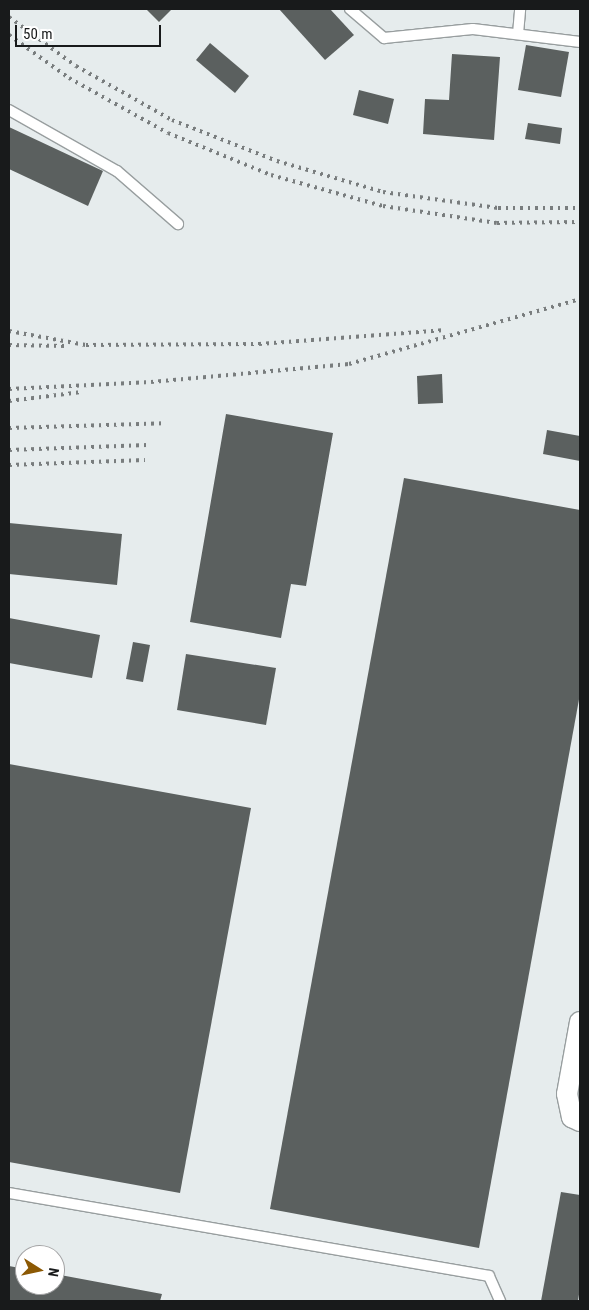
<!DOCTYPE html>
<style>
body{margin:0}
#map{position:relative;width:589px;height:1310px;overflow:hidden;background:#e6eced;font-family:"Roboto Condensed",sans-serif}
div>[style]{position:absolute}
.building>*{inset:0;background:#5b605f}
.roads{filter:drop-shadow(1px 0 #989e9f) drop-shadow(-1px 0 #989e9f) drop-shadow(0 1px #989e9f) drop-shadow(0 -1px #989e9f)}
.lane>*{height:10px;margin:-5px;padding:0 5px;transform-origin:5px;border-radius:5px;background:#fff}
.street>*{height:20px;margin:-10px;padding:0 10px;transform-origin:10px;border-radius:10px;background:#fff}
.rail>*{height:4px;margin-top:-2px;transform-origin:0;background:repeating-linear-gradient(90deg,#797d7e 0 2.5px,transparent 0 7.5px)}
span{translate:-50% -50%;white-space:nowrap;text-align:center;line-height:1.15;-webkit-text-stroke:5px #fff;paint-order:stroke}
.frame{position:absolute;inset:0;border:10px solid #181a1b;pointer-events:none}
.north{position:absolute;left:15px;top:1245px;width:50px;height:50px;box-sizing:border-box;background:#fff;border:1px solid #a3a3a4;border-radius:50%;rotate:100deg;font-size:14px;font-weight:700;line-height:20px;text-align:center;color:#181a1b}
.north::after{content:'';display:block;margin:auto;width:18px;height:22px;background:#8c5904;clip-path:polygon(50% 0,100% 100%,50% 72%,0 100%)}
.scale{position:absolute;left:15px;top:25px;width:146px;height:22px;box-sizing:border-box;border:2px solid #181a1b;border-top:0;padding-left:6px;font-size:15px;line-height:18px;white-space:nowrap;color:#181a1b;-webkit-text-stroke:4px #fff;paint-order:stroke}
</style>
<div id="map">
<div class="building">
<i style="clip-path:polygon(146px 9px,172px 9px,159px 22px)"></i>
<i style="clip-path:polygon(279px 9px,330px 9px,354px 35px,325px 60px)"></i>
<i style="clip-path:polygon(210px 43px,249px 76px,235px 93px,196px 60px)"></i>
<i style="clip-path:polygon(526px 45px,569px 52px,561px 97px,518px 90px)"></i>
<i style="clip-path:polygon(452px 54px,500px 57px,494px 140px,423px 134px,425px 99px,449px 100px)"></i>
<i style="clip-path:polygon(359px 90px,394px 99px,388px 124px,353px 115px)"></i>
<i style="clip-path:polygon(528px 123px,562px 128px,560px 144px,525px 139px)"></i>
<i style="clip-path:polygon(9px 127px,103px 171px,88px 206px,9px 169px)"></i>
<i style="clip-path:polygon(442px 374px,443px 403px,418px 404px,417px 376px)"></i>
<i style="clip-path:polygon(226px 414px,333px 433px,306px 586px,291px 584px,281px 638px,190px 622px)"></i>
<i style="clip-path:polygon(547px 430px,580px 436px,580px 461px,543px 454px)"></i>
<i style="clip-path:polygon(404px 478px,580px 510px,580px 694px,479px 1248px,270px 1209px)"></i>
<i style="clip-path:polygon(9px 523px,122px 534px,117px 585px,9px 574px)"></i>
<i style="clip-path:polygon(9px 618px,100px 635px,92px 678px,9px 663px)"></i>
<i style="clip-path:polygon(133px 642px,150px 645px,143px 682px,126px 679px)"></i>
<i style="clip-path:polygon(186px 654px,276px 668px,266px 725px,177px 710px)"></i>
<i style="clip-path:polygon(9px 764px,251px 808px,180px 1193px,9px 1162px)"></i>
<i style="clip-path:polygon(561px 1192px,580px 1195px,580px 1288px,578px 1301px,541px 1301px)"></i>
<i style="clip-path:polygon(9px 1266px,25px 1269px,25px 1285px,55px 1285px,55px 1274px,162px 1294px,160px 1301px,9px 1301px)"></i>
</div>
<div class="roads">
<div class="lane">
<i style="left:350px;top:9px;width:45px;rotate:40.5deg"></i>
<i style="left:384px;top:38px;width:89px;rotate:-5.8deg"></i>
<i style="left:473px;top:29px;width:108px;rotate:6.9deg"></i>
<i style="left:518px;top:34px;width:25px;rotate:-85deg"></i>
<i style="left:9px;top:110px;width:124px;rotate:29.5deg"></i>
<i style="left:117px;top:171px;width:81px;rotate:41deg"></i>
<i style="left:9px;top:1193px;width:487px;rotate:9.8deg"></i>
<i style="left:489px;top:1276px;width:27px;rotate:66deg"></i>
</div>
<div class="street">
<i style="left:580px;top:1022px;width:73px;rotate:100.2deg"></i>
<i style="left:567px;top:1094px;width:24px;rotate:78deg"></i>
<i style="left:572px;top:1117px;width:9px;rotate:27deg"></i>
</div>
</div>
<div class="rail">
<i style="left:9px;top:17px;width:83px;rotate:36.2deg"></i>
<i style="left:76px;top:66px;width:110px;rotate:29.4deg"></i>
<i style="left:172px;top:120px;width:113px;rotate:21.3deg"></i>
<i style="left:277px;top:161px;width:110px;rotate:16.3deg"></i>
<i style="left:383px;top:192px;width:116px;rotate:7.9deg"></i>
<i style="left:498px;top:208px;width:82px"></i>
<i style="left:9px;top:35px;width:74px;rotate:35.6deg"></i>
<i style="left:69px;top:78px;width:113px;rotate:29.1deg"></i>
<i style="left:168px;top:133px;width:111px;rotate:22.2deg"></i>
<i style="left:271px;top:175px;width:116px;rotate:15.5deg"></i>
<i style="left:383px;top:206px;width:115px;rotate:8.5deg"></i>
<i style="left:497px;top:223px;width:83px;rotate:-0.7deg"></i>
<i style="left:9px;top:331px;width:78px;rotate:10.3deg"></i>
<i style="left:86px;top:345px;width:173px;rotate:-0.3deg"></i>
<i style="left:259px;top:344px;width:187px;rotate:-4.3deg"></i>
<i style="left:9px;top:345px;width:57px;rotate:1deg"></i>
<i style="left:9px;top:389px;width:142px;rotate:-2.8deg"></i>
<i style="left:151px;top:382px;width:199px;rotate:-5.2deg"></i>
<i style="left:349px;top:364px;width:240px;rotate:-15.7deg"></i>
<i style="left:9px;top:401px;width:73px;rotate:-7.1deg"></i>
<i style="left:9px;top:428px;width:155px;rotate:-1.8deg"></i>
<i style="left:9px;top:450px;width:138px;rotate:-2.1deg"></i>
<i style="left:9px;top:465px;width:136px;rotate:-2.1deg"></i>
</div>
<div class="frame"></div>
<div class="north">N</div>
<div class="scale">50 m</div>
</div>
